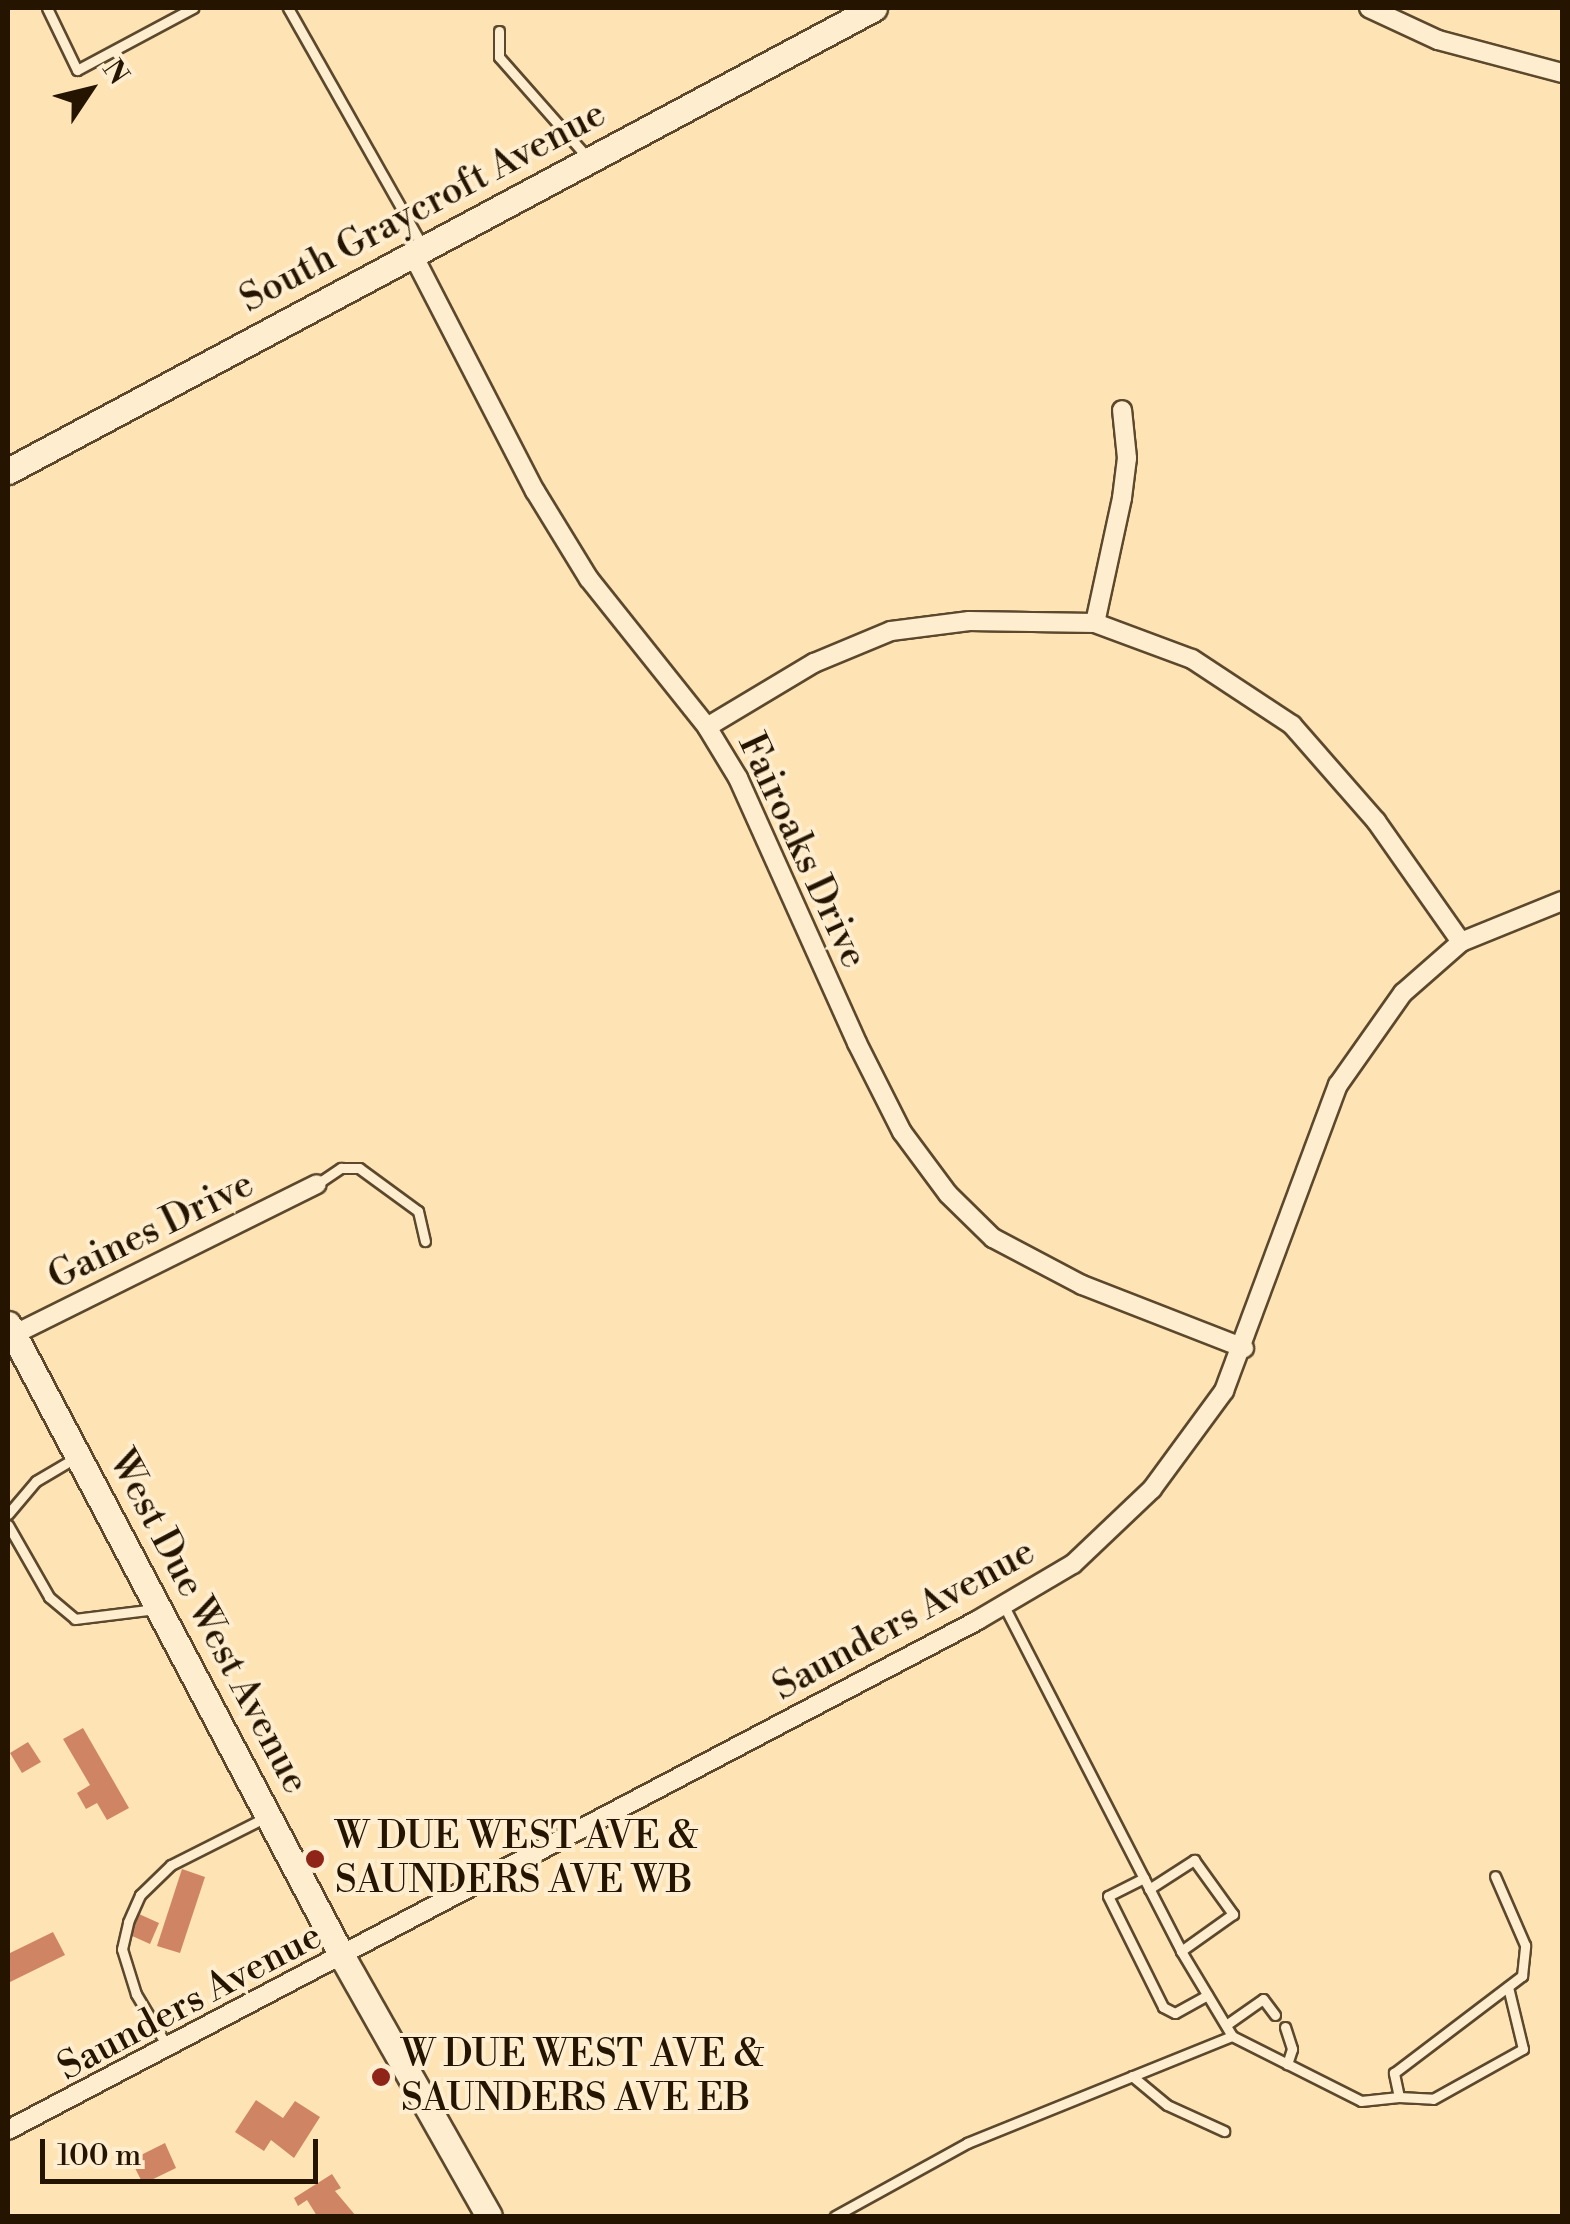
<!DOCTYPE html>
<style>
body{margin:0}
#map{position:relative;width:1570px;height:2224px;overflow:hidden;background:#fee3b4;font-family:"Libre Bodoni",serif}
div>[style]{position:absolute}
.building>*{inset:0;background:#cf8564}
.roads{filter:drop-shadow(2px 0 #5b482d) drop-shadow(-2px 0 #5b482d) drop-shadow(0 2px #5b482d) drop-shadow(0 -2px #5b482d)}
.lane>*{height:9px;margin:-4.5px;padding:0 4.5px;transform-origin:4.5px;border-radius:4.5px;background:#feedce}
.street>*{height:18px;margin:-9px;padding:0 9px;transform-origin:9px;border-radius:9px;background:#feedce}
.secondary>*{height:25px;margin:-12.5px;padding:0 12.5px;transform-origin:12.5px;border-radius:12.5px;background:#feedce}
.dots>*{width:28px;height:28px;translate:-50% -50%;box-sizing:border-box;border:5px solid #feedce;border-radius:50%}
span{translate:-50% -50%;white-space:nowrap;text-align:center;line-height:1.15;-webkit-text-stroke:8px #feedce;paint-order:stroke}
.street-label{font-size:38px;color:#251500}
.poi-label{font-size:38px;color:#251500}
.left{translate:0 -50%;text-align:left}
.frame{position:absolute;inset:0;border:10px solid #251500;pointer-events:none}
.north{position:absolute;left:40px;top:40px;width:100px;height:100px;-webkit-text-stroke:8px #feedce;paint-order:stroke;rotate:55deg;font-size:28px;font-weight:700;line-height:40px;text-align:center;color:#251500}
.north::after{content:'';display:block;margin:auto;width:35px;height:45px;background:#251500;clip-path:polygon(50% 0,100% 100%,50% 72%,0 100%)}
.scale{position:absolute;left:40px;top:2139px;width:278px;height:45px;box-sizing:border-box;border:5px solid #251500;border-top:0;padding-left:12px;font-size:30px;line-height:35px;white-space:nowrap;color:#251500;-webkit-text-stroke:8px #feedce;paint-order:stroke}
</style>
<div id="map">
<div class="building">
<i style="clip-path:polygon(83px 1728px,129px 1808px,107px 1820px,97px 1803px,86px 1809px,77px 1793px,90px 1785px,63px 1739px)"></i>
<i style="clip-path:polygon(28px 1742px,41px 1762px,22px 1773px,10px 1753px)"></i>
<i style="clip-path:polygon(182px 1869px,205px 1877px,180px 1953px,157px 1946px)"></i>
<i style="clip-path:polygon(139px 1914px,159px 1923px,150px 1944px,130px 1935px)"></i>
<i style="clip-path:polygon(53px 1932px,65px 1955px,8px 1983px,8px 1954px)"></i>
<i style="clip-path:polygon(256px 2100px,283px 2118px,295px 2101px,320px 2117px,294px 2158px,271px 2140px,264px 2151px,235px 2132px)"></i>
<i style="clip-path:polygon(165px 2143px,176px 2168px,143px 2184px,131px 2160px)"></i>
<i style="clip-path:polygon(332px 2174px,341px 2188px,335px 2191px,356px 2216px,317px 2216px,307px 2200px,298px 2206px,294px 2198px)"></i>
</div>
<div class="roads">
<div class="lane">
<i style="left:47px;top:8px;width:69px;rotate:64.2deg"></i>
<i style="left:77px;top:70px;width:132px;rotate:-28.1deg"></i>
<i style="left:288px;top:8px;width:274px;rotate:60.5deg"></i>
<i style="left:499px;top:31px;width:26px;rotate:90deg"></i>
<i style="left:499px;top:57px;width:135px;rotate:48.6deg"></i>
<i style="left:317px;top:1184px;width:29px;rotate:-34deg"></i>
<i style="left:341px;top:1168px;width:18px"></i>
<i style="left:359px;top:1168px;width:73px;rotate:36.1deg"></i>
<i style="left:418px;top:1211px;width:31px;rotate:77deg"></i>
<i style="left:8px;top:1514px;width:43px;rotate:-49.7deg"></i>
<i style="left:36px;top:1481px;width:45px;rotate:-30.5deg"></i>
<i style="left:8px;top:1525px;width:83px;rotate:60.3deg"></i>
<i style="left:49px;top:1597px;width:34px;rotate:40deg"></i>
<i style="left:75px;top:1619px;width:81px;rotate:-7.1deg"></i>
<i style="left:1004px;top:1606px;width:388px;rotate:62.8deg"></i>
<i style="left:1181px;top:1951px;width:99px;rotate:59deg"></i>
<i style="left:1144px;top:1878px;width:40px;rotate:153.4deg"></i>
<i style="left:1108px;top:1896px;width:124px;rotate:63.6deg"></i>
<i style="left:1163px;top:2007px;width:13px;rotate:27deg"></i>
<i style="left:1175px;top:2013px;width:37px;rotate:-29deg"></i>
<i style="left:1149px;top:1889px;width:54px;rotate:-32.8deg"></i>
<i style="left:1194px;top:1860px;width:67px;rotate:54.2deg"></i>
<i style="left:1233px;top:1914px;width:64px;rotate:144.6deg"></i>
<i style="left:1226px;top:2025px;width:45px;rotate:-35.1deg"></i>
<i style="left:1263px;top:1999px;width:20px;rotate:53deg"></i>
<i style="left:1285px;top:2027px;width:23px;rotate:72deg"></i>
<i style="left:1292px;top:2049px;width:16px;rotate:108deg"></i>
<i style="left:167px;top:2046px;width:61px;rotate:-120.8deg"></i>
<i style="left:136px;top:1994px;width:47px;rotate:-107.3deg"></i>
<i style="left:122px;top:1949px;width:28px;rotate:-77deg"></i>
<i style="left:128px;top:1922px;width:30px;rotate:-66deg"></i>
<i style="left:140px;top:1895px;width:43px;rotate:-44.1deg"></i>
<i style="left:171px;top:1865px;width:106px;rotate:-26.8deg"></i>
<i style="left:1132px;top:2076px;width:45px;rotate:39.6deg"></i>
<i style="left:1167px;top:2105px;width:63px;rotate:24.5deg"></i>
<i style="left:1399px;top:2097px;width:34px;rotate:3deg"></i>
<i style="left:1433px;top:2099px;width:103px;rotate:-29.1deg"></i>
<i style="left:1523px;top:2049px;width:64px;rotate:-103.6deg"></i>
<i style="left:835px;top:2216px;width:151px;rotate:-28.9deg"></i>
<i style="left:967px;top:2143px;width:286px;rotate:-22deg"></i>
<i style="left:1232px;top:2036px;width:144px;rotate:26.7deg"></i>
<i style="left:1361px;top:2101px;width:38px;rotate:-6deg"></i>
<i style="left:1399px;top:2097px;width:25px;rotate:-102deg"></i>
<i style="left:1394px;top:2073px;width:161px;rotate:-37.2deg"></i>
<i style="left:1522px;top:1976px;width:31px;rotate:-84deg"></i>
<i style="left:1525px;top:1945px;width:75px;rotate:-113.5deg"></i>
</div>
<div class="street">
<i style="left:1369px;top:8px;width:76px;rotate:24.9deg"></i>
<i style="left:1438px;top:40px;width:128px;rotate:14.9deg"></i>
<i style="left:413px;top:255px;width:266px;rotate:62.7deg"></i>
<i style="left:535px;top:491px;width:103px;rotate:58.5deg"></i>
<i style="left:589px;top:579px;width:189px;rotate:51.4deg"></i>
<i style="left:707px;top:727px;width:60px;rotate:58.7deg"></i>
<i style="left:738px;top:778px;width:290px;rotate:65.8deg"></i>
<i style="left:857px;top:1043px;width:100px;rotate:63.2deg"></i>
<i style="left:902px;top:1132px;width:77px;rotate:53.4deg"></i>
<i style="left:948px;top:1194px;width:63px;rotate:44.4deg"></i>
<i style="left:993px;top:1238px;width:101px;rotate:27.8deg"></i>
<i style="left:1082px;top:1285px;width:174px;rotate:21.3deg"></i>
<i style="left:1095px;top:623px;width:128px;rotate:-77.8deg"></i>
<i style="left:1122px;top:498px;width:40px;rotate:-82.9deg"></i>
<i style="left:1127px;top:458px;width:48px;rotate:-95.9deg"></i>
<i style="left:707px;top:727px;width:125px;rotate:-30.9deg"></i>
<i style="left:814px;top:663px;width:83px;rotate:-22.6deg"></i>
<i style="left:891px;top:631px;width:79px;rotate:-7.3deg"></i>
<i style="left:969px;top:621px;width:126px;rotate:0.9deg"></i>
<i style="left:1095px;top:623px;width:103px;rotate:20.4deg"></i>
<i style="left:1192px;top:659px;width:120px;rotate:33.4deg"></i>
<i style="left:1292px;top:725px;width:128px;rotate:48.8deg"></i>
<i style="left:1376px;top:821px;width:148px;rotate:54.9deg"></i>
<i style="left:13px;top:1335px;width:339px;rotate:-26.4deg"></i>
<i style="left:8px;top:2130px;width:1096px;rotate:-27.73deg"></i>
<i style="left:978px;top:1620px;width:110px;rotate:-30.5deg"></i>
<i style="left:1073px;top:1564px;width:109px;rotate:-43.5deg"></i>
<i style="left:1152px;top:1489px;width:122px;rotate:-53.7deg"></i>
<i style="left:1224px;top:1391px;width:327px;rotate:-69.6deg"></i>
<i style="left:1338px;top:1085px;width:113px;rotate:-54.8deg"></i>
<i style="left:1403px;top:993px;width:77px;rotate:-41.3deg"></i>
<i style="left:1461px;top:942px;width:109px;rotate:-22.1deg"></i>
</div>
<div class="secondary">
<i style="left:8px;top:471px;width:982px;rotate:-28.13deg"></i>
<i style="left:8px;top:1324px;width:717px;rotate:62.15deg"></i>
<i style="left:343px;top:1958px;width:296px;rotate:60.5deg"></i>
</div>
</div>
<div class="dots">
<i style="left:315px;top:1859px;background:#8f2418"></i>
<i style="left:381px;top:2077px;background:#8f2418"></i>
</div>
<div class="street-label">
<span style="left:423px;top:207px;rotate:-28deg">South Graycroft Avenue</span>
<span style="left:802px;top:851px;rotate:65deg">Fairoaks Drive</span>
<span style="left:151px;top:1231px;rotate:-26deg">Gaines Drive</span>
<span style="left:904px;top:1620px;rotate:-29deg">Saunders Avenue</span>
<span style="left:208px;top:1622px;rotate:62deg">West Due West Avenue</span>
<span style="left:190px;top:2002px;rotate:-28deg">Saunders Avenue</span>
</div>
<div class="poi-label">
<span class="left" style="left:335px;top:1859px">W DUE WEST AVE &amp;<br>SAUNDERS AVE WB</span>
<span class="left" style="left:401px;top:2077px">W DUE WEST AVE &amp;<br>SAUNDERS AVE EB</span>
</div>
<div class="frame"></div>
<div class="north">N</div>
<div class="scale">100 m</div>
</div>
